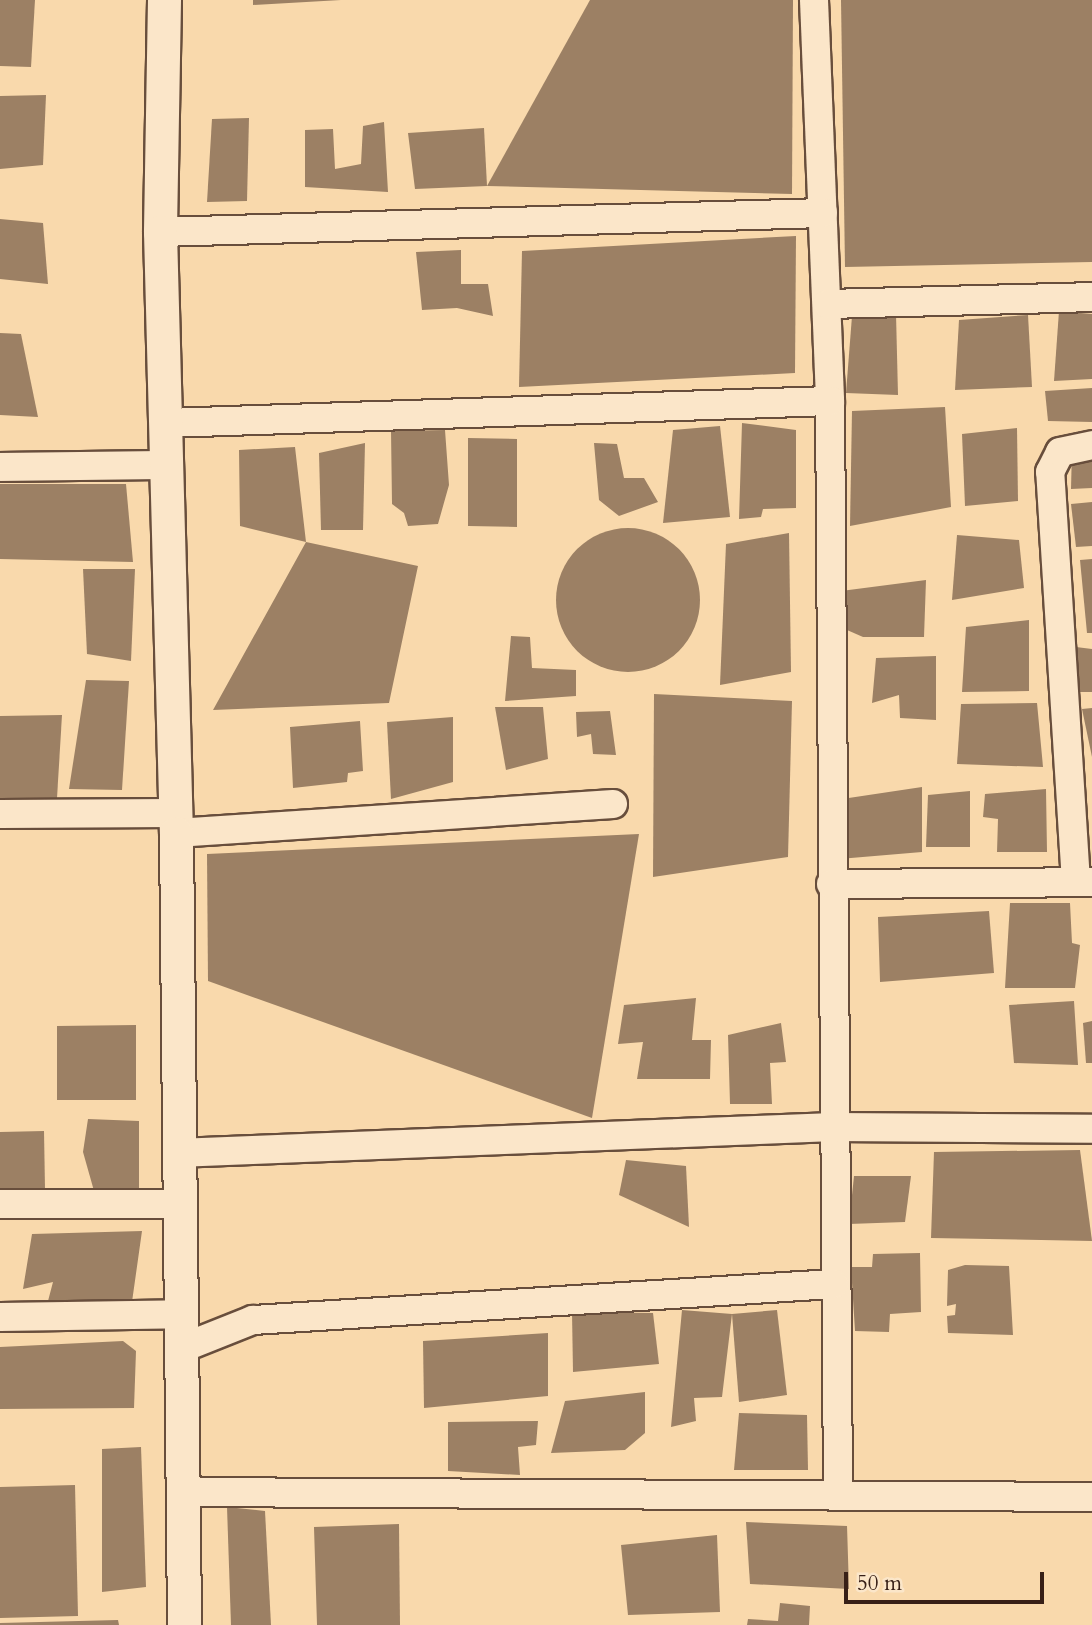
<!DOCTYPE html>
<style>
body{margin:0}
#map{position:relative;width:1092px;height:1625px;overflow:hidden;background:#f9d9ac;font-family:Cardo,serif}
div>[style]{position:absolute}
.building>*{inset:0;background:#9c8064}
.round{border-radius:50%}
.roads{filter:drop-shadow(2px 0 #684e3c) drop-shadow(-2px 0 #684e3c) drop-shadow(0 2px #684e3c) drop-shadow(0 -2px #684e3c)}
.minor>*{height:28px;margin:-14px;padding:0 14px;transform-origin:14px;border-radius:14px;background:#fbe6c9}
.tertiary>*{height:33px;margin:-16.5px;padding:0 16.5px;transform-origin:16.5px;border-radius:16.5px;background:#fbe6c9}
span{translate:-50% -50%;white-space:nowrap;text-align:center;line-height:1.15;-webkit-text-stroke:7px #fbe6c9;paint-order:stroke}
.scale{position:absolute;left:844px;top:1572px;width:200px;height:32px;box-sizing:border-box;border:4px solid #382017;border-top:0;padding-left:9px;font-size:21px;line-height:24px;white-space:nowrap;color:#382017;-webkit-text-stroke:5px #fbe6c9;paint-order:stroke}
</style>
<div id="map">
<div class="building">
<i style="clip-path:polygon(0 0,35px 0,31px 67px,0 66px)"></i>
<i style="clip-path:polygon(253px 0,341px 0,253px 5px)"></i>
<i style="clip-path:polygon(590px 0,793px 0,792px 194px,487px 186px)"></i>
<i style="clip-path:polygon(841px 0,1092px 0,1092px 262px,845px 267px)"></i>
<i style="clip-path:polygon(46px 95px,43px 165px,0 169px,0 96px)"></i>
<i style="clip-path:polygon(249px 118px,247px 201px,207px 202px,212px 119px)"></i>
<i style="clip-path:polygon(384px 122px,388px 192px,305px 187px,305px 130px,333px 129px,335px 169px,361px 164px,363px 126px)"></i>
<i style="clip-path:polygon(484px 128px,487px 186px,415px 189px,408px 133px)"></i>
<i style="clip-path:polygon(0 219px,43px 223px,48px 284px,0 279px)"></i>
<i style="clip-path:polygon(796px 236px,795px 373px,519px 387px,522px 251px)"></i>
<i style="clip-path:polygon(461px 250px,461px 284px,488px 284px,493px 316px,457px 308px,422px 310px,416px 252px)"></i>
<i style="clip-path:polygon(1059px 311px,1092px 314px,1092px 379px,1054px 381px)"></i>
<i style="clip-path:polygon(896px 314px,898px 395px,846px 393px,852px 316px)"></i>
<i style="clip-path:polygon(1028px 315px,1032px 387px,955px 390px,959px 320px)"></i>
<i style="clip-path:polygon(0 333px,21px 334px,38px 417px,0 415px)"></i>
<i style="clip-path:polygon(1092px 388px,1092px 422px,1048px 421px,1045px 391px)"></i>
<i style="clip-path:polygon(945px 407px,951px 507px,850px 526px,852px 411px)"></i>
<i style="clip-path:polygon(742px 423px,796px 430px,796px 508px,763px 509px,761px 517px,739px 519px)"></i>
<i style="clip-path:polygon(720px 426px,730px 517px,663px 523px,673px 430px)"></i>
<i style="clip-path:polygon(1017px 428px,1018px 501px,965px 506px,962px 434px)"></i>
<i style="clip-path:polygon(445px 430px,449px 485px,438px 524px,408px 526px,404px 513px,392px 504px,391px 431px)"></i>
<i style="clip-path:polygon(468px 438px,517px 439px,517px 527px,468px 526px)"></i>
<i style="clip-path:polygon(365px 443px,363px 530px,321px 530px,319px 453px)"></i>
<i style="clip-path:polygon(594px 443px,617px 444px,624px 478px,644px 478px,658px 502px,619px 516px,599px 500px)"></i>
<i style="clip-path:polygon(295px 447px,306px 542px,418px 566px,389px 703px,213px 710px,306px 542px,240px 526px,239px 450px)"></i>
<i style="clip-path:polygon(1072px 449px,1092px 450px,1092px 488px,1071px 489px)"></i>
<i style="clip-path:polygon(0 484px,126px 484px,133px 562px,0 559px)"></i>
<i style="clip-path:polygon(1092px 502px,1092px 546px,1076px 547px,1071px 504px)"></i>
<i class="round" style="left:556px;top:528px;width:144px;height:144px"></i>
<i style="clip-path:polygon(789px 533px,791px 672px,720px 685px,726px 544px)"></i>
<i style="clip-path:polygon(957px 535px,1019px 540px,1024px 588px,952px 600px)"></i>
<i style="clip-path:polygon(1092px 559px,1092px 633px,1087px 633px,1080px 560px)"></i>
<i style="clip-path:polygon(83px 569px,135px 569px,131px 661px,87px 654px)"></i>
<i style="clip-path:polygon(926px 580px,924px 637px,863px 637px,847px 630px,841px 591px)"></i>
<i style="clip-path:polygon(1029px 620px,1029px 691px,962px 692px,966px 627px)"></i>
<i style="clip-path:polygon(511px 636px,530px 637px,532px 668px,576px 670px,576px 696px,505px 701px)"></i>
<i style="clip-path:polygon(1076px 647px,1092px 649px,1092px 692px,1078px 692px)"></i>
<i style="clip-path:polygon(936px 656px,936px 720px,900px 718px,899px 695px,872px 703px,876px 658px)"></i>
<i style="clip-path:polygon(86px 680px,129px 681px,122px 790px,69px 789px)"></i>
<i style="clip-path:polygon(654px 694px,792px 701px,788px 857px,653px 877px)"></i>
<i style="clip-path:polygon(1037px 703px,1043px 767px,957px 764px,961px 704px)"></i>
<i style="clip-path:polygon(495px 707px,543px 707px,548px 759px,506px 770px)"></i>
<i style="clip-path:polygon(1092px 708px,1092px 757px,1082px 709px)"></i>
<i style="clip-path:polygon(610px 711px,616px 755px,593px 754px,591px 734px,577px 737px,576px 712px)"></i>
<i style="clip-path:polygon(62px 715px,57px 798px,0 799px,0 716px)"></i>
<i style="clip-path:polygon(453px 717px,453px 782px,391px 799px,387px 722px)"></i>
<i style="clip-path:polygon(360px 721px,363px 771px,348px 773px,347px 782px,293px 788px,290px 727px)"></i>
<i style="clip-path:polygon(922px 787px,922px 852px,839px 859px,842px 799px)"></i>
<i style="clip-path:polygon(1046px 789px,1047px 852px,997px 852px,998px 819px,983px 817px,985px 794px)"></i>
<i style="clip-path:polygon(970px 791px,970px 847px,926px 847px,928px 795px)"></i>
<i style="clip-path:polygon(639px 834px,592px 1118px,208px 981px,207px 854px)"></i>
<i style="clip-path:polygon(1010px 903px,1070px 903px,1072px 943px,1080px 945px,1075px 988px,1005px 988px)"></i>
<i style="clip-path:polygon(989px 911px,994px 973px,880px 982px,878px 917px)"></i>
<i style="clip-path:polygon(696px 998px,692px 1040px,711px 1040px,710px 1079px,637px 1079px,643px 1042px,618px 1044px,624px 1005px)"></i>
<i style="clip-path:polygon(1074px 1001px,1078px 1065px,1014px 1063px,1009px 1005px)"></i>
<i style="clip-path:polygon(1092px 1021px,1092px 1063px,1086px 1063px,1083px 1023px)"></i>
<i style="clip-path:polygon(781px 1023px,786px 1062px,770px 1063px,772px 1104px,730px 1104px,728px 1035px)"></i>
<i style="clip-path:polygon(136px 1025px,136px 1100px,57px 1100px,57px 1026px)"></i>
<i style="clip-path:polygon(88px 1119px,139px 1121px,139px 1196px,96px 1198px,83px 1152px)"></i>
<i style="clip-path:polygon(44px 1131px,45px 1189px,0 1190px,0 1132px)"></i>
<i style="clip-path:polygon(1080px 1150px,1092px 1241px,931px 1238px,934px 1152px)"></i>
<i style="clip-path:polygon(626px 1160px,686px 1166px,689px 1227px,619px 1195px)"></i>
<i style="clip-path:polygon(854px 1176px,911px 1176px,905px 1222px,849px 1224px)"></i>
<i style="clip-path:polygon(142px 1231px,132px 1302px,48px 1301px,53px 1282px,23px 1289px,32px 1234px)"></i>
<i style="clip-path:polygon(920px 1253px,921px 1312px,890px 1314px,889px 1332px,855px 1331px,851px 1267px,872px 1267px,873px 1254px)"></i>
<i style="clip-path:polygon(965px 1265px,1009px 1266px,1013px 1335px,948px 1333px,947px 1316px,955px 1315px,956px 1304px,947px 1306px,948px 1270px)"></i>
<i style="clip-path:polygon(682px 1310px,732px 1314px,722px 1397px,694px 1398px,696px 1421px,671px 1427px)"></i>
<i style="clip-path:polygon(777px 1310px,787px 1395px,739px 1402px,732px 1314px)"></i>
<i style="clip-path:polygon(572px 1312px,653px 1313px,659px 1364px,573px 1372px)"></i>
<i style="clip-path:polygon(548px 1333px,548px 1396px,424px 1408px,423px 1341px)"></i>
<i style="clip-path:polygon(123px 1341px,136px 1351px,134px 1408px,0 1409px,0 1347px)"></i>
<i style="clip-path:polygon(645px 1392px,645px 1433px,625px 1450px,551px 1453px,565px 1401px)"></i>
<i style="clip-path:polygon(739px 1413px,807px 1415px,808px 1470px,734px 1470px)"></i>
<i style="clip-path:polygon(538px 1421px,536px 1445px,518px 1447px,520px 1475px,448px 1471px,448px 1422px)"></i>
<i style="clip-path:polygon(141px 1447px,146px 1587px,102px 1592px,102px 1449px)"></i>
<i style="clip-path:polygon(75px 1485px,78px 1616px,0 1618px,0 1487px)"></i>
<i style="clip-path:polygon(227px 1507px,265px 1511px,271px 1625px,231px 1625px)"></i>
<i style="clip-path:polygon(746px 1522px,847px 1526px,849px 1589px,750px 1584px)"></i>
<i style="clip-path:polygon(399px 1524px,400px 1625px,317px 1625px,314px 1527px)"></i>
<i style="clip-path:polygon(717px 1535px,720px 1612px,628px 1615px,621px 1545px)"></i>
<i style="clip-path:polygon(780px 1603px,810px 1606px,809px 1625px,747px 1625px,748px 1619px,778px 1621px)"></i>
<i style="clip-path:polygon(118px 1620px,119px 1625px,0 1625px,0 1623px)"></i>
</div>
<div class="roads">
<div class="minor">
<i style="left:814px;top:0;width:401px;rotate:87.7deg"></i>
<i style="left:830px;top:401px;width:1093px;rotate:89.58deg"></i>
<i style="left:160px;top:232px;width:663px;rotate:-1.64deg"></i>
<i style="left:828px;top:304px;width:264px;rotate:-1.5deg"></i>
<i style="left:167px;top:423px;width:663px;rotate:-1.9deg"></i>
<i style="left:0;top:467px;width:168px;rotate:-0.7deg"></i>
<i style="left:0;top:814px;width:174px;rotate:-0.3deg"></i>
<i style="left:176px;top:833px;width:438px;rotate:-3.8deg"></i>
<i style="left:1076px;top:882px;width:411px;rotate:-93.6deg"></i>
<i style="left:1050px;top:472px;width:22px;rotate:-63deg"></i>
<i style="left:1060px;top:452px;width:33px;rotate:-12deg"></i>
<i style="left:831px;top:884px;width:261px;rotate:-0.4deg"></i>
<i style="left:177px;top:1153px;width:657px;rotate:-2.27deg"></i>
<i style="left:833px;top:1127px;width:259px;rotate:0.4deg"></i>
<i style="left:0;top:1204px;width:177px"></i>
<i style="left:0;top:1317px;width:182px;rotate:-0.9deg"></i>
<i style="left:180px;top:1349px;width:79px;rotate:-21.7deg"></i>
<i style="left:253px;top:1320px;width:582px;rotate:-3.55deg"></i>
<i style="left:182px;top:1492px;width:910px;rotate:0.31deg"></i>
</div>
<div class="tertiary">
<i style="left:164px;top:0;width:232px;rotate:91deg"></i>
<i style="left:160px;top:232px;width:601px;rotate:88.48deg"></i>
<i style="left:176px;top:833px;width:792px;rotate:89.42deg"></i>
</div>
</div>
<div class="scale">50 m</div>
</div>
